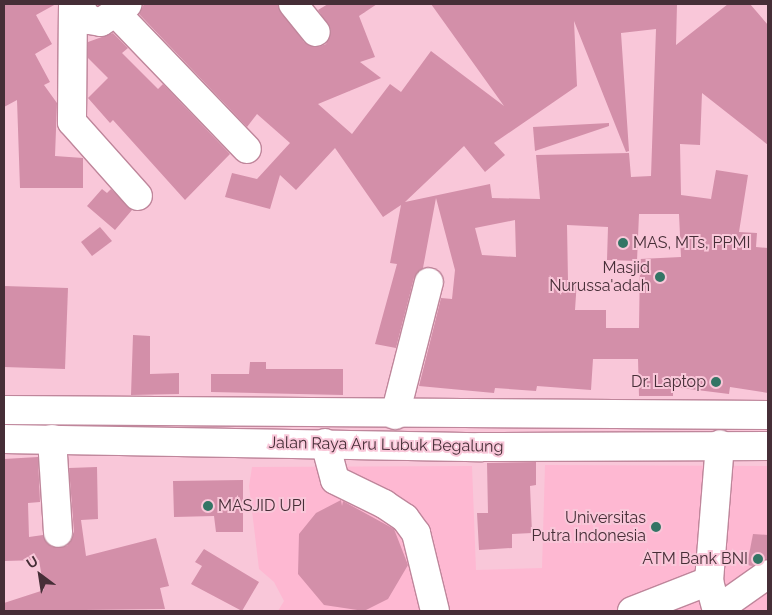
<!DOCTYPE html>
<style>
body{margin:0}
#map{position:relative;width:772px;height:615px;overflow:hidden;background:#f9c7d9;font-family:Raleway,sans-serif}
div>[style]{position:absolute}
.built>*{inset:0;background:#feb8d2}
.building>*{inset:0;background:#d38fa9}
.roads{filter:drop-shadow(1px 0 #bf869b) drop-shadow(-1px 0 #bf869b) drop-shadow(0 1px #bf869b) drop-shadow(0 -1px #bf869b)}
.minor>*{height:28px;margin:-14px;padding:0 14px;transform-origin:14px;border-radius:14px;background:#fff}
.major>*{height:28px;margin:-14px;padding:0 14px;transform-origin:14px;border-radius:14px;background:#fff}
.dots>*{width:14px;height:14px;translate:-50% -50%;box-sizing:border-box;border:2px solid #f9c7d9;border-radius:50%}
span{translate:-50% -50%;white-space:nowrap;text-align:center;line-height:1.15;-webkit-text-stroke:4px #f9c7d9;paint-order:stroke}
.poi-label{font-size:16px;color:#462e37}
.left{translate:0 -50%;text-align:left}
.right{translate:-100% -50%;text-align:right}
.street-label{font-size:16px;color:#462e37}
.frame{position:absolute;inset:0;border:5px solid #462e37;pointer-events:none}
.north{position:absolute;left:15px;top:550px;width:50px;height:50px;-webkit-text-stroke:4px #f9c7d9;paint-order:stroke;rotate:329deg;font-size:14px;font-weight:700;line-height:20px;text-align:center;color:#462e37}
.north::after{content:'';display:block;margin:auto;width:18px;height:22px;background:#462e37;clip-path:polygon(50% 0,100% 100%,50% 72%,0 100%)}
</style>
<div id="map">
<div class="built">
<i style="clip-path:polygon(545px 465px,768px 466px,768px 611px,278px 611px,284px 601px,274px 582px,259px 569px,249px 486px,252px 467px,472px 466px,476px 570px,542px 568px)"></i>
</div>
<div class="building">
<i style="clip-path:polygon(4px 4px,56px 4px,36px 15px,52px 44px,35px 54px,50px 82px,44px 85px,57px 103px,55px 156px,83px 158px,83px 188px,20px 188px,17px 100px,4px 107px)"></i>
<i style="clip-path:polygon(evenodd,144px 4px,278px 4px,304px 42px,318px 47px,326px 44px,331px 30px,318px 10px,328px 4px,377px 4px,359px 16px,375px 57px,360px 62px,381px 78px,318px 104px,352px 134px,390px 84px,401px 92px,431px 51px,504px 106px,431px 4px,677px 4px,676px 45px,728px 4px,750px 4px,768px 25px,768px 145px,702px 93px,700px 145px,680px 144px,681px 195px,711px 199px,716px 170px,748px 175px,739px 232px,757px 233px,756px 247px,768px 248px,768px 393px,730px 387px,729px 394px,673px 387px,673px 396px,639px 396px,638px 359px,593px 359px,591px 390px,537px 386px,536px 391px,495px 388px,494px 393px,419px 386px,441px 298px,452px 299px,455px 270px,436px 198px,423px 268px,414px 278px,396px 348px,375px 344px,397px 264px,390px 263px,401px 205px,383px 217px,335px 148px,296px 190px,280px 175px,270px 209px,225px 197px,232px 173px,257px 179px,290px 143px,257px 114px,247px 127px,139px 14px,144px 4px,574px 21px,626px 152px,629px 151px,621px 33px,656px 29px,651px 176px,631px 177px,629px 153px,536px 155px,540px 199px,492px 198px,490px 184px,405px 202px,464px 146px,485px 172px,505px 155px,494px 143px,577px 86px,574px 21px,144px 4px,639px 214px,679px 214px,681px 257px,640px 259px,639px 328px,606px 328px,606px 310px,575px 310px,577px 280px,568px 280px,567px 225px,608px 227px,607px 260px,637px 261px,639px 214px,144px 4px,515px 220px,516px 257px,482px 255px,475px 228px,515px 220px)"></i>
<i style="clip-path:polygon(113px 33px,128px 48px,122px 53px,158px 89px,163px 84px,230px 154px,185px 200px,113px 120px,110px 123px,88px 98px,108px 78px,88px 58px,88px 42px)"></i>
<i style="clip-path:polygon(609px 123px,609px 126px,535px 151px,533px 127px)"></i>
<i style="clip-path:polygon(102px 189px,107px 193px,111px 189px,132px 210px,115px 230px,87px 206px)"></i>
<i style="clip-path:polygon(100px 227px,112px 241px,92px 256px,81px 242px)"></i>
<i style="clip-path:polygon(4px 286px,68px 288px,65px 369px,4px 367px)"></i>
<i style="clip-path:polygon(133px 335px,150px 336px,150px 374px,179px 373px,179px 394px,131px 395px)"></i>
<i style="clip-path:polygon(250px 362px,266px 362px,266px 369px,343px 369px,343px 395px,211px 392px,211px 374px,249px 374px)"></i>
<i style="clip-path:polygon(38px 457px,40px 502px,28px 503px,29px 537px,43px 535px,52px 547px,67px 546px,74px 532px,69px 468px,97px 467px,98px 519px,81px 520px,86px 556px,156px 538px,169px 586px,160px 588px,165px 609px,4px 611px,4px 603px,44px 590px,39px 560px,4px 561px,4px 459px)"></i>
<i style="clip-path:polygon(536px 462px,536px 485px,530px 486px,532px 533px,512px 534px,512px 548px,479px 550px,477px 513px,488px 513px,487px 463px)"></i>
<i style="clip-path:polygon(243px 480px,243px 532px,216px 532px,214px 516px,174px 517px,173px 481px)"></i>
<i style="clip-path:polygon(341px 500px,342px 506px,343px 501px,394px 529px,408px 565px,388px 599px,364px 611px,324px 605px,298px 574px,299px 534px,316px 513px)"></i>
<i style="clip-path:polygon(753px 534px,768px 535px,768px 559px,752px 566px,747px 565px)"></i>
<i style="clip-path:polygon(204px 549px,259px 582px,242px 611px,191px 584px,202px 566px,195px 562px)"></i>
</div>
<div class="roads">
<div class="minor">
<i style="left:73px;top:4px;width:118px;rotate:90.5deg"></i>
<i style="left:72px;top:122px;width:99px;rotate:48.3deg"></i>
<i style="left:77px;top:4px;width:20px;rotate:53deg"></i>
<i style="left:89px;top:20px;width:12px;rotate:9deg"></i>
<i style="left:101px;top:22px;width:32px;rotate:-34deg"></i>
<i style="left:293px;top:4px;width:36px;rotate:51deg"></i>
<i style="left:115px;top:12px;width:190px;rotate:46.1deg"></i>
<i style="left:395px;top:415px;width:137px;rotate:-75.7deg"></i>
<i style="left:52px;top:439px;width:94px;rotate:86.3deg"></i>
<i style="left:325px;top:443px;width:38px;rotate:75deg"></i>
<i style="left:335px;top:480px;width:55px;rotate:26.1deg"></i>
<i style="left:384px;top:504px;width:25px;rotate:34deg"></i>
<i style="left:405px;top:518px;width:19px;rotate:54deg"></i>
<i style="left:416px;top:533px;width:80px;rotate:76.3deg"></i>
<i style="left:717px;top:610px;width:62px;rotate:-35.2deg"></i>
<i style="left:632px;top:611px;width:83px;rotate:-21.3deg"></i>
<i style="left:717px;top:611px;width:31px;rotate:-105deg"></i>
<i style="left:709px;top:581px;width:137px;rotate:-85.4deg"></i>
</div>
<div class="major">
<i style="left:4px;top:410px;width:764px;rotate:0.37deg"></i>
<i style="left:4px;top:439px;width:476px;rotate:1deg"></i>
<i style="left:480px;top:447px;width:288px;rotate:-0.2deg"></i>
</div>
</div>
<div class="dots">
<i style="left:623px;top:243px;background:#337565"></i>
<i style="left:660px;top:277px;background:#337565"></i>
<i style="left:716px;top:382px;background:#337565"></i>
<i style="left:208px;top:506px;background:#337565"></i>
<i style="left:656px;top:527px;background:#337565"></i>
<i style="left:758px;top:559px;background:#337565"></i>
</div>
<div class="poi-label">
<span class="left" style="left:633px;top:243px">MAS, MTs, PPMI</span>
<span class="right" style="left:650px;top:277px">Masjid<br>Nurussa'adah</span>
<span class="right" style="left:706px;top:382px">Dr. Laptop</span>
<span class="left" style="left:218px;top:506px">MASJID UPI</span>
<span class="right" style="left:646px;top:527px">Universitas<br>Putra Indonesia</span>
<span class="right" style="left:748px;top:559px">ATM Bank BNI</span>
</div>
<div class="street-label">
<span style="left:386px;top:445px;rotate:1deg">Jalan Raya Aru Lubuk Begalung</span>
</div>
<div class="frame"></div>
<div class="north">U</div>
</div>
